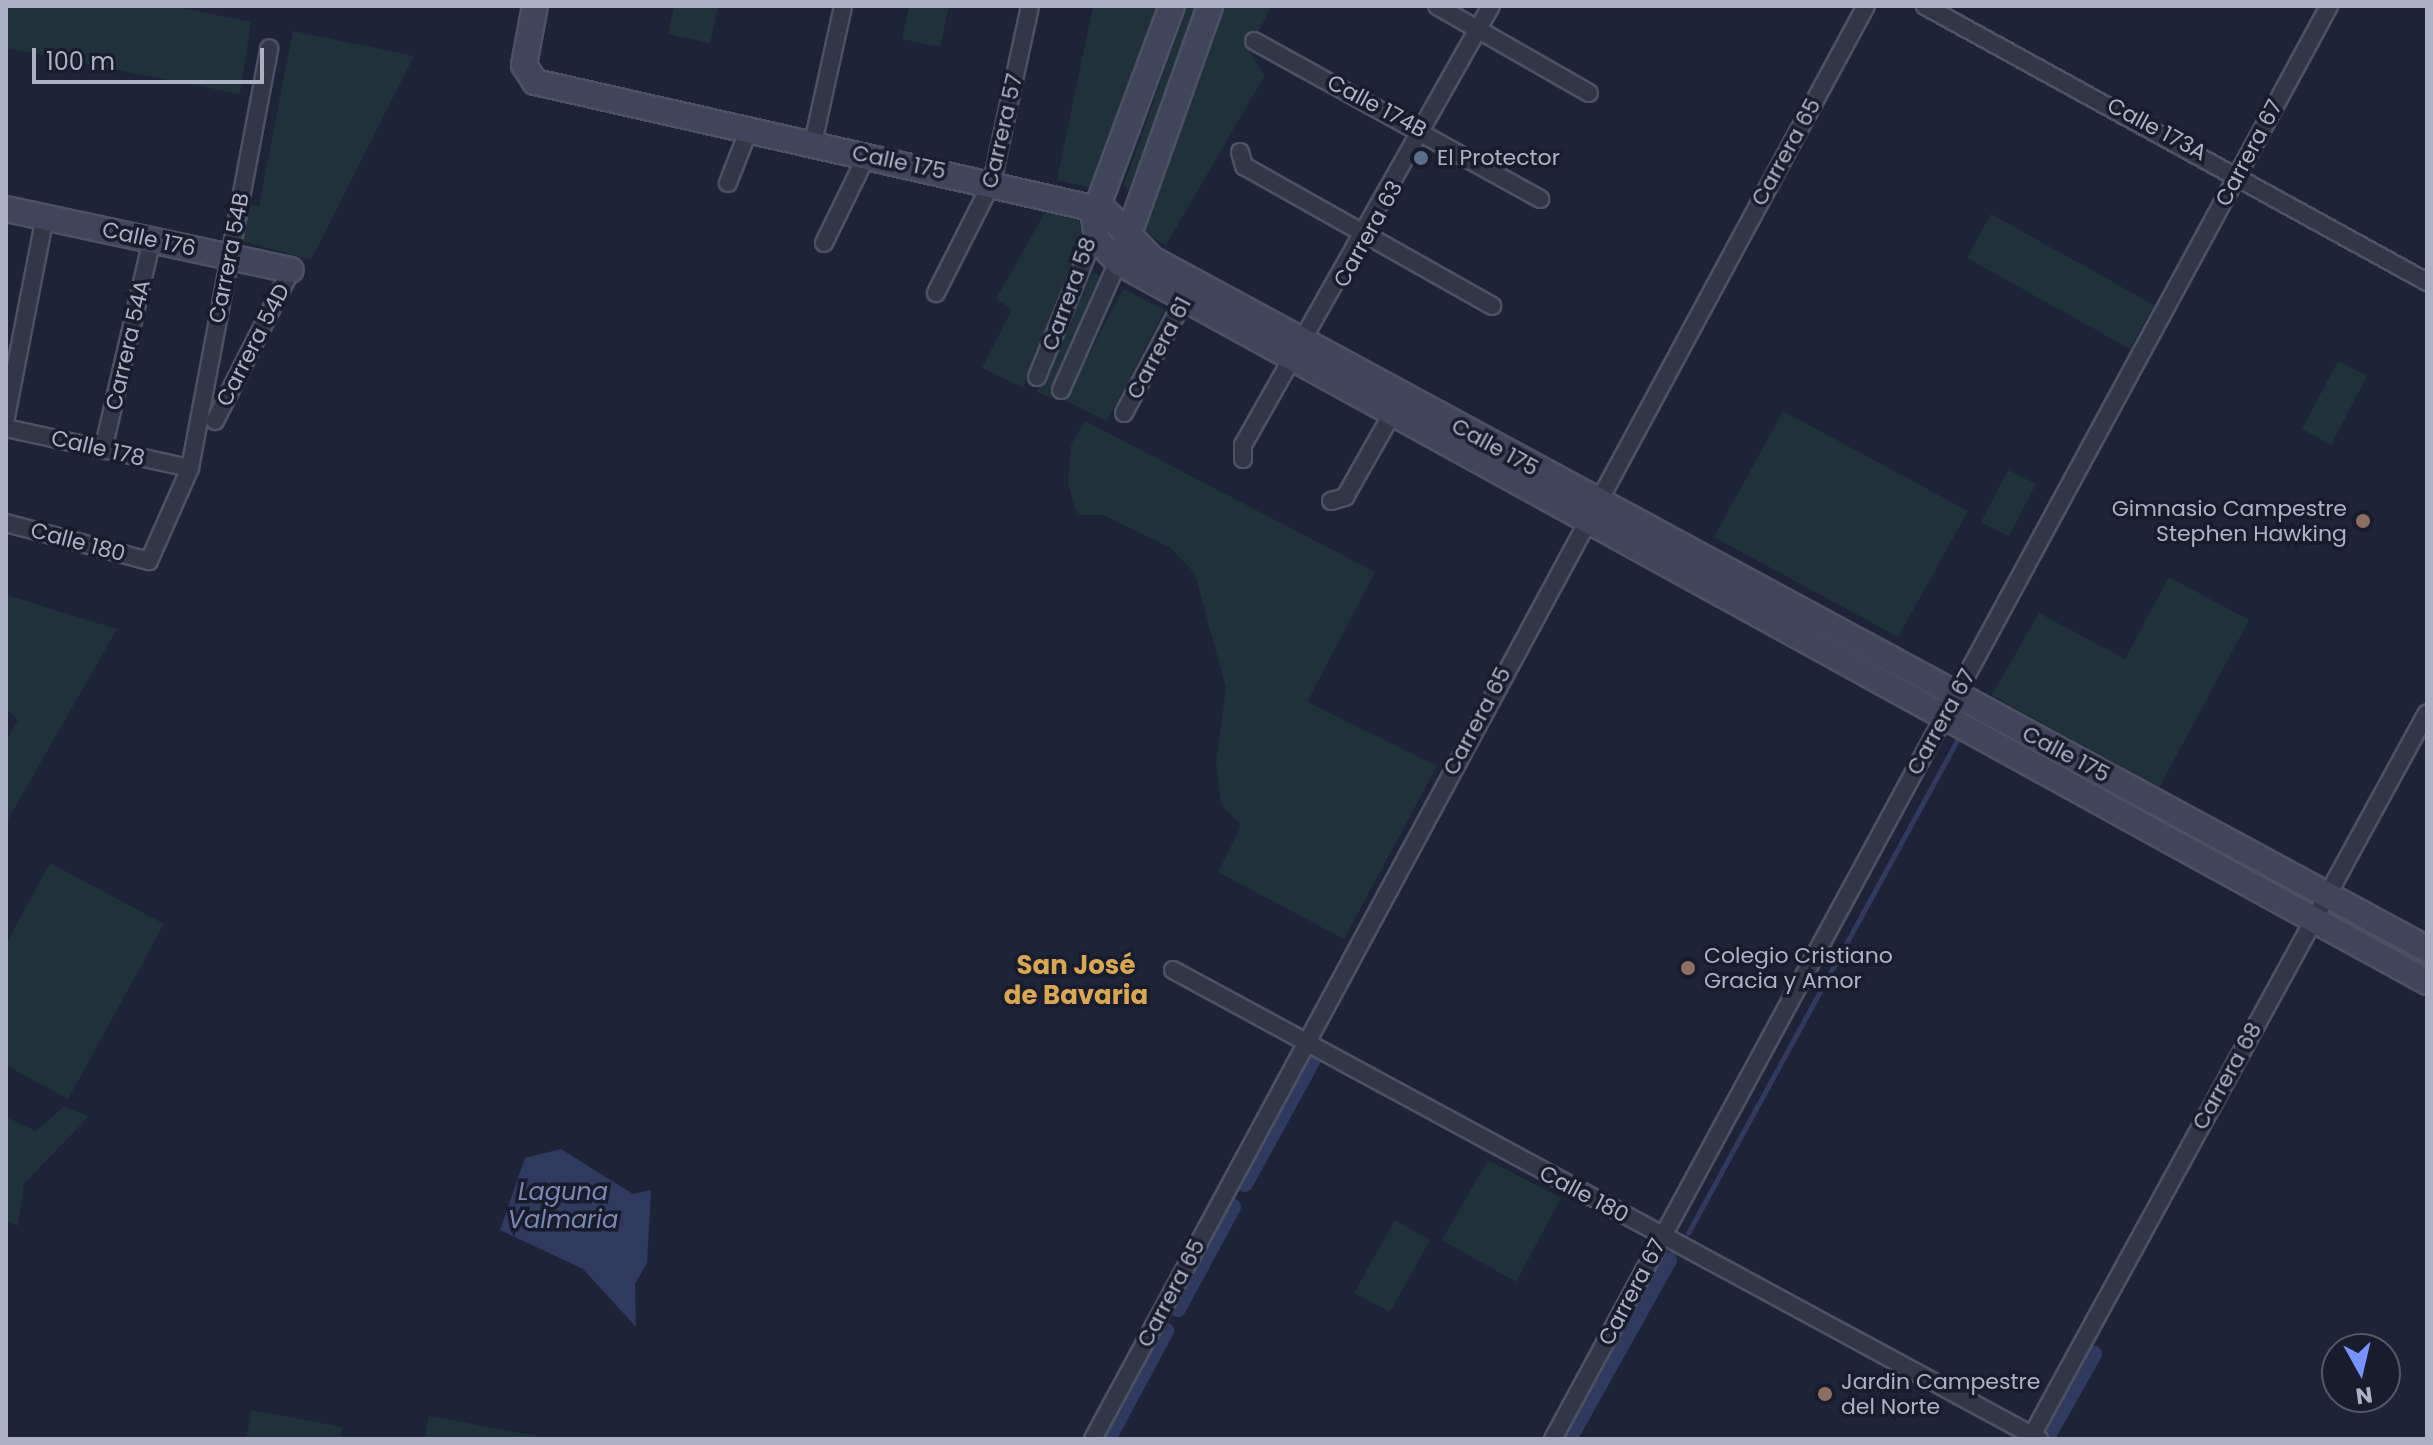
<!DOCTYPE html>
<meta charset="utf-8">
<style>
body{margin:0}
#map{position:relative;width:2433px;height:1445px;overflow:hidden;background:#1e2438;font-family:Poppins,sans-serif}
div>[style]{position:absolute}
.green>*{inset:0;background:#203139}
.water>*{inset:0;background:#2f3a5e}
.stream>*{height:5px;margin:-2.5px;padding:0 2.5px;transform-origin:2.5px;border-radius:2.5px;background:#2f3a5e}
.canal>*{height:16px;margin:-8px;padding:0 8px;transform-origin:8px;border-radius:8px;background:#2f3a5e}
.roads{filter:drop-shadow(2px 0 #4c5163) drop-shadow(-2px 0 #4c5163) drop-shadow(0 2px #4c5163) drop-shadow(0 -2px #4c5163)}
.street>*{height:16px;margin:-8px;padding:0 8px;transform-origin:8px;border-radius:8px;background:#323748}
.secondary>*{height:24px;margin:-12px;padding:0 12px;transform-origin:12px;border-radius:12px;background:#40455b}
.dots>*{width:22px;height:22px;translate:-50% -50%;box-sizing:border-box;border:4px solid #181c2c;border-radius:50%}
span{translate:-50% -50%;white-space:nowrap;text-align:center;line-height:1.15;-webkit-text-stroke:7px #181c2c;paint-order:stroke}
.street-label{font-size:22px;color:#acb1c5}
.poi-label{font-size:22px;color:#acb1c5}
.left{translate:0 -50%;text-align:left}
.right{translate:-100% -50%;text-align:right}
.water-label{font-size:24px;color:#7a88b4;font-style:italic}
.quarter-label{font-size:26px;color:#d9a653;font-weight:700}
.frame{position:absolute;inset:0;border:8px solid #acb1c5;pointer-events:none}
.north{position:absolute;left:2321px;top:1333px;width:80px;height:80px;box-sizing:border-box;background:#181c2c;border:2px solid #535869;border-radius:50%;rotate:172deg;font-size:22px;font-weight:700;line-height:32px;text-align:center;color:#acb1c5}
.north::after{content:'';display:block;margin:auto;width:28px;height:36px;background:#7893fe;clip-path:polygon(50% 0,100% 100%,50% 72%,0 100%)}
.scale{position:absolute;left:32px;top:48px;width:232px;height:36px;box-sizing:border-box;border:4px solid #acb1c5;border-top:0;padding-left:10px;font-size:24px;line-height:28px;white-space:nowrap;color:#acb1c5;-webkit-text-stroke:6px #181c2c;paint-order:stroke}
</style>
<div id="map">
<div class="green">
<i style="clip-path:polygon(6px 6px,171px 6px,251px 22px,240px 94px,6px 48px)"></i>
<i style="clip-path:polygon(674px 6px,718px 6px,710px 43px,668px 34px)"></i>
<i style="clip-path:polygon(909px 6px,949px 6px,940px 47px,902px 39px)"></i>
<i style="clip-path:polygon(1093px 6px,1161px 6px,1096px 189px,1057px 180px)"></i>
<i style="clip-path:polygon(1188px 6px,1200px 6px,1128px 191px,1124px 184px)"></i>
<i style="clip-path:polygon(1222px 6px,1271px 6px,1249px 51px,1265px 75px,1166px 245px,1140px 230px)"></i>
<i style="clip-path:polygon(293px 31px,414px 56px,311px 260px,242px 241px,248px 205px,259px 206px)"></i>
<i style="clip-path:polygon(1047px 209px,1079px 221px,1083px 239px,1023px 388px,982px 368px,1012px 309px,996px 299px)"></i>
<i style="clip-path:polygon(1991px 214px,2154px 305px,2130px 349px,1967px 258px)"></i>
<i style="clip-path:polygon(1092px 272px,1106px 278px,1052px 398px,1037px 392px)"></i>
<i style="clip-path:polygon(1123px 289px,1165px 310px,1107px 421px,1065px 400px)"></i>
<i style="clip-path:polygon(2338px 361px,2367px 376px,2331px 445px,2302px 429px)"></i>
<i style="clip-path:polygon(1783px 411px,1968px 511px,1898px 637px,1714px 537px)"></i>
<i style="clip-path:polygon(1085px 421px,1375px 572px,1307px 702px,1437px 766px,1344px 939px,1218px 872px,1241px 826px,1221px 804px,1216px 763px,1226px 688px,1195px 574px,1171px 548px,1103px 515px,1077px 515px,1068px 483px,1071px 445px)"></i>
<i style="clip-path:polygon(2008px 470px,2036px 484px,2009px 536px,1981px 522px)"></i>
<i style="clip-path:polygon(2169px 577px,2249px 620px,2159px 788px,1992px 695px,2039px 613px,2125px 659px)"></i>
<i style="clip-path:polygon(6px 595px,117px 629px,6px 823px,6px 741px,18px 720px,6px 708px)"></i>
<i style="clip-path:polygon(1980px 718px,2309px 896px,2309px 899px,1977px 723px)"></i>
<i style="clip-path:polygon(50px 863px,164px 924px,68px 1099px,6px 1065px,6px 944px)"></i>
<i style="clip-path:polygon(2341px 916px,2427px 961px,2427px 970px,2340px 922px)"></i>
<i style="clip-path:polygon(64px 1107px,89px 1116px,24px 1184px,18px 1226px,6px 1220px,6px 1117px,35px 1131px)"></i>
<i style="clip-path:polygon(1488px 1160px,1561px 1198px,1516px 1282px,1442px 1240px)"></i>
<i style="clip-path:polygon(1395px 1220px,1430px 1240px,1390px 1312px,1354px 1293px)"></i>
<i style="clip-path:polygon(252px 1410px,342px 1427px,340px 1439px,246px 1439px)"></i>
<i style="clip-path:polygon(429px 1416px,552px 1439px,424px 1439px)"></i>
</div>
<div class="water">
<i style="clip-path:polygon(561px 1149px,633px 1194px,651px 1190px,647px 1263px,635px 1284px,636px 1327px,583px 1269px,500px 1230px,525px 1158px)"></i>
</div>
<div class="stream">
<i style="left:1688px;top:1233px;width:567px;rotate:-61.36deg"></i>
</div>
<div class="canal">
<i style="left:1245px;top:1184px;width:144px;rotate:-61.3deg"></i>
<i style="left:1178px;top:1309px;width:116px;rotate:-61.7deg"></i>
<i style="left:2049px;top:1434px;width:92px;rotate:-60.6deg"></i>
<i style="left:1108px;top:1439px;width:123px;rotate:-61.8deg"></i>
<i style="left:1569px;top:1439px;width:205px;rotate:-60.8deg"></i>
</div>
<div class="roads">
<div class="street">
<i style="left:1437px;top:6px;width:175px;rotate:29.8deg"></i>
<i style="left:1925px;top:6px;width:573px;rotate:28.8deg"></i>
<i style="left:1254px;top:41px;width:327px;rotate:28.9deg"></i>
<i style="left:813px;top:143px;width:140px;rotate:-77.6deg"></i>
<i style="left:1240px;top:152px;width:15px;rotate:74deg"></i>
<i style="left:1244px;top:166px;width:285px;rotate:29.4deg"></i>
<i style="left:728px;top:183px;width:58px;rotate:-68.7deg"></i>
<i style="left:824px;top:243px;width:98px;rotate:-64deg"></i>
<i style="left:936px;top:293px;width:124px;rotate:-63.2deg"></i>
<i style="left:992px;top:182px;width:180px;rotate:-77.8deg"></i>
<i style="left:1037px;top:377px;width:153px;rotate:-67.8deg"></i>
<i style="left:1061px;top:390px;width:140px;rotate:-66deg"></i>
<i style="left:1124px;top:413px;width:139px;rotate:-62.1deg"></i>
<i style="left:6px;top:417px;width:204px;rotate:-79deg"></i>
<i style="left:215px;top:421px;width:169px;rotate:-63.3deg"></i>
<i style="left:6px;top:428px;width:188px;rotate:12.3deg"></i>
<i style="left:103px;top:450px;width:216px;rotate:-76.9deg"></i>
<i style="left:1243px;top:459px;width:14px;rotate:-90deg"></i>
<i style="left:1243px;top:445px;width:504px;rotate:-60.54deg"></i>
<i style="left:1331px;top:501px;width:15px;rotate:-16deg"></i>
<i style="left:1345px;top:497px;width:106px;rotate:-60.5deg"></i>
<i style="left:6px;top:523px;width:148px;rotate:14.9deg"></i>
<i style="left:149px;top:561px;width:102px;rotate:-66.2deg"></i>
<i style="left:190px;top:468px;width:427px;rotate:-79.3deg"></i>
<i style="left:1173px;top:970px;width:985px;rotate:28.44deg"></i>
<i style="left:1093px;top:1439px;width:1628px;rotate:-61.66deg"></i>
<i style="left:1553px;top:1439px;width:1630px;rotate:-61.56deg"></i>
<i style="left:2030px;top:1439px;width:827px;rotate:-61.33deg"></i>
</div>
<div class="secondary">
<i style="left:535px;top:6px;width:60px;rotate:100.6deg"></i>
<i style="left:524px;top:65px;width:20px;rotate:57deg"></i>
<i style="left:535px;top:82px;width:584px;rotate:12.75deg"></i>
<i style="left:1105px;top:211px;width:67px;rotate:45.6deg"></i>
<i style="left:1152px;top:259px;width:1450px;rotate:28.42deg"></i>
<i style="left:1172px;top:6px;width:224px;rotate:110.4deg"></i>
<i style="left:1094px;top:216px;width:24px;rotate:83deg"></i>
<i style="left:1097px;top:240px;width:30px;rotate:46deg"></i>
<i style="left:1118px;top:262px;width:1494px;rotate:28.81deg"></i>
<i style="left:6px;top:209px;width:291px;rotate:12.1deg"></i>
<i style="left:1125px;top:245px;width:254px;rotate:-70.4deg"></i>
</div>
</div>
<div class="dots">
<i style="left:1421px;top:158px;background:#5c6f8a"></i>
<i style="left:2363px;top:521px;background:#8d6e63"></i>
<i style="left:1688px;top:968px;background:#8d6e63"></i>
<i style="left:1825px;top:1394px;background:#8d6e63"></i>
</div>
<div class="street-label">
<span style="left:1377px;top:106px;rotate:28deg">Calle 174B</span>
<span style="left:2157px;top:129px;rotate:28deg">Calle 173A</span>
<span style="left:1002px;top:131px;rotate:-77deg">Carrera 57</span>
<span style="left:1786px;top:152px;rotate:-61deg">Carrera 65</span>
<span style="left:2249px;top:153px;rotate:-62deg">Carrera 67</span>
<span style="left:899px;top:162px;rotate:12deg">Calle 175</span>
<span style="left:1368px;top:234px;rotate:-61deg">Carrera 63</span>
<span style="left:149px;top:239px;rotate:12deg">Calle 176</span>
<span style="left:229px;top:258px;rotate:-79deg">Carrera 54B</span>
<span style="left:1069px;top:294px;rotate:-70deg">Carrera 58</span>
<span style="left:128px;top:345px;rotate:-77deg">Carrera 54A</span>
<span style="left:253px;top:345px;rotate:-63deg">Carrera 54D</span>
<span style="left:1159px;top:348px;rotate:-62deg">Carrera 61</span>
<span style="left:1495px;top:447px;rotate:29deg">Calle 175</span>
<span style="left:98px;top:448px;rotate:13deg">Calle 178</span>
<span style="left:78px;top:542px;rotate:15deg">Calle 180</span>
<span style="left:1477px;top:721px;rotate:-62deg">Carrera 65</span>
<span style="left:1941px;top:722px;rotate:-61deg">Carrera 67</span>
<span style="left:2066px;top:754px;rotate:28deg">Calle 175</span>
<span style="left:2227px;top:1076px;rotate:-61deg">Carrera 68</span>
<span style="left:1584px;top:1194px;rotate:28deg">Calle 180</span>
<span style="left:1632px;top:1292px;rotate:-62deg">Carrera 67</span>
<span style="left:1171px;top:1293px;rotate:-62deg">Carrera 65</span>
</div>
<div class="poi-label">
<span class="left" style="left:1437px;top:158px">El Protector</span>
<span class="right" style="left:2347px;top:521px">Gimnasio Campestre<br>Stephen Hawking</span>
<span class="left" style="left:1704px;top:968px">Colegio Cristiano<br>Gracia y Amor</span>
<span class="left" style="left:1841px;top:1394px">Jardin Campestre<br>del Norte</span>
</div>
<div class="water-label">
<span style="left:563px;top:1206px">Laguna<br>Valmaria</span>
</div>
<div class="quarter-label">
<span style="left:1076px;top:981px">San José<br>de Bavaria</span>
</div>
<div class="frame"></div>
<div class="north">N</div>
<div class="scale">100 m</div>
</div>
